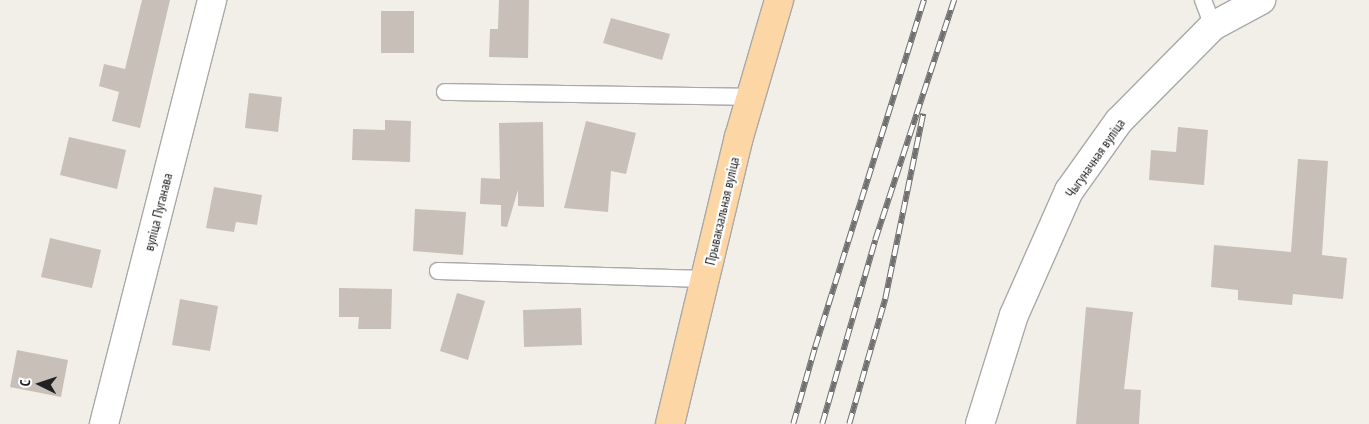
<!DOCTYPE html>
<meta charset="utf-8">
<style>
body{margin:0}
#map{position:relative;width:1369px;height:424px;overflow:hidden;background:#f2efe9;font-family:"PT Sans Narrow",sans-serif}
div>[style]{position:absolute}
.building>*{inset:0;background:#c7bfb8}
.roads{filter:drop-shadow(1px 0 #a9a9a9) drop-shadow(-1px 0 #a9a9a9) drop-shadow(0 1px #a9a9a9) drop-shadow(0 -1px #a9a9a9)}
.lane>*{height:16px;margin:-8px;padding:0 8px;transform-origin:8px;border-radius:8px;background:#fff}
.street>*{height:28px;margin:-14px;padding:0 14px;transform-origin:14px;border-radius:14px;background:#fff}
.primary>*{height:28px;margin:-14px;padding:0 14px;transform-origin:14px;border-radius:14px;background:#fcd6a4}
.rail>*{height:5.5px;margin-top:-2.75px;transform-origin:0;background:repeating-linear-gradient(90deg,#fff 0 11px,#707070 0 22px);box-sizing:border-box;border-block:1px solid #707070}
span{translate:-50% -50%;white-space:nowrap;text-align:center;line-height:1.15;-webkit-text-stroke:4.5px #fff;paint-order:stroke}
.street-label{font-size:14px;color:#222}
.north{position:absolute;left:15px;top:359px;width:50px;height:50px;-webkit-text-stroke:4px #fff;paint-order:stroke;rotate:274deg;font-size:14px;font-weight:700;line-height:20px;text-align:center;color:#222}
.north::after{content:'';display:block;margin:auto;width:18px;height:22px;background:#222;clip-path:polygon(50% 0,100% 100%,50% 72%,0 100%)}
</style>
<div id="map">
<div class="building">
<i style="clip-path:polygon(142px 0,170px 0,140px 128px,112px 121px,119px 92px,99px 86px,104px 64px,125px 69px)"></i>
<i style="clip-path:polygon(499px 0,529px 0,528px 58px,489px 57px,490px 29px,498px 29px)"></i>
<i style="clip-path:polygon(381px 11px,414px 11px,414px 53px,381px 53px)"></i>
<i style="clip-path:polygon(611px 18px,670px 34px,662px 60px,603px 43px)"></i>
<i style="clip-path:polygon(249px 93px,282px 97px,278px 132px,245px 128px)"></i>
<i style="clip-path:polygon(385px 120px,411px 121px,410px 162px,352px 160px,353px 129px,385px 130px)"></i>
<i style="clip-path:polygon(586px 121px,636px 133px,626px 174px,611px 171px,608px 212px,564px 208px)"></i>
<i style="clip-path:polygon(543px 122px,544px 207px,518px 206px,518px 190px,507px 227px,501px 226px,501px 205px,480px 204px,481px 178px,500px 179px,499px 123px)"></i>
<i style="clip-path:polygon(1178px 127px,1208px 130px,1204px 185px,1149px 180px,1151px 150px,1176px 152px)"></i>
<i style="clip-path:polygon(69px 137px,126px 150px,117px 189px,60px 175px)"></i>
<i style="clip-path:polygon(1298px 159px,1328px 161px,1322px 255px,1347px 258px,1343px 299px,1293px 294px,1292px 305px,1238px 300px,1238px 290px,1211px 287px,1214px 245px,1291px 252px)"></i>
<i style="clip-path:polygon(214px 187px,262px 195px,257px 225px,236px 222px,234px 232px,206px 228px)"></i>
<i style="clip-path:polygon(415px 209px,466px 212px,463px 255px,413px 251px)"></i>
<i style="clip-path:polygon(50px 238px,101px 250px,92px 288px,41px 277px)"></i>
<i style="clip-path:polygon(339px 288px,392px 289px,391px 329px,358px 329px,359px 317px,339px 317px)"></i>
<i style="clip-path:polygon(457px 293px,485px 301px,468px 360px,440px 351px)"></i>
<i style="clip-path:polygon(180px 299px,218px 306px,210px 351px,172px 345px)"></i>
<i style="clip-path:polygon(1086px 307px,1133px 312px,1124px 389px,1141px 390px,1139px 424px,1076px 424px)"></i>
<i style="clip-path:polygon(581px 308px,582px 345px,524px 347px,523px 310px)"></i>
<i style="clip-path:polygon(17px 350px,68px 360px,61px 397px,10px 387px)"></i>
</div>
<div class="roads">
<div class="lane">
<i style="left:1203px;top:0;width:28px;rotate:69deg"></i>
<i style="left:445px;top:92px;width:306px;rotate:0.9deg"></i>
<i style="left:438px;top:271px;width:267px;rotate:1.7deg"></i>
</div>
<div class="street">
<i style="left:104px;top:424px;width:438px;rotate:-75.7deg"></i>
<i style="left:980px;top:424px;width:114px;rotate:-72.7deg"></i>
<i style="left:1014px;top:315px;width:136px;rotate:-66.1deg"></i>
<i style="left:1069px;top:191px;width:86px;rotate:-54.5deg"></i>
<i style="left:1119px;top:121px;width:134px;rotate:-45.3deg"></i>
<i style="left:1213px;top:26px;width:55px;rotate:-28.4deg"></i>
</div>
<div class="primary">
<i style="left:670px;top:424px;width:295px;rotate:-76.5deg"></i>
<i style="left:739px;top:137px;width:143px;rotate:-73.7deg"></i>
</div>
</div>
<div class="rail">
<i style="left:793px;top:424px;width:80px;rotate:-74.1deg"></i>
<i style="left:815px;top:347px;width:364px;rotate:-72.6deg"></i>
<i style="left:822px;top:424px;width:191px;rotate:-73.9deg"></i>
<i style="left:875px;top:240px;width:253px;rotate:-71.8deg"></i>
<i style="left:849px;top:424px;width:130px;rotate:-73.9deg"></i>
<i style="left:885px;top:299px;width:189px;rotate:-78.4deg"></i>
</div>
<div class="street-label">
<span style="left:1095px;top:158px;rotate:-55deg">Чыгуначная вуліца</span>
<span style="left:722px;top:211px;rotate:-77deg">Прывакзальная вуліца</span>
<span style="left:158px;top:212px;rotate:-76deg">вуліца Пуганава</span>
</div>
<div class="north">С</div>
</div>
